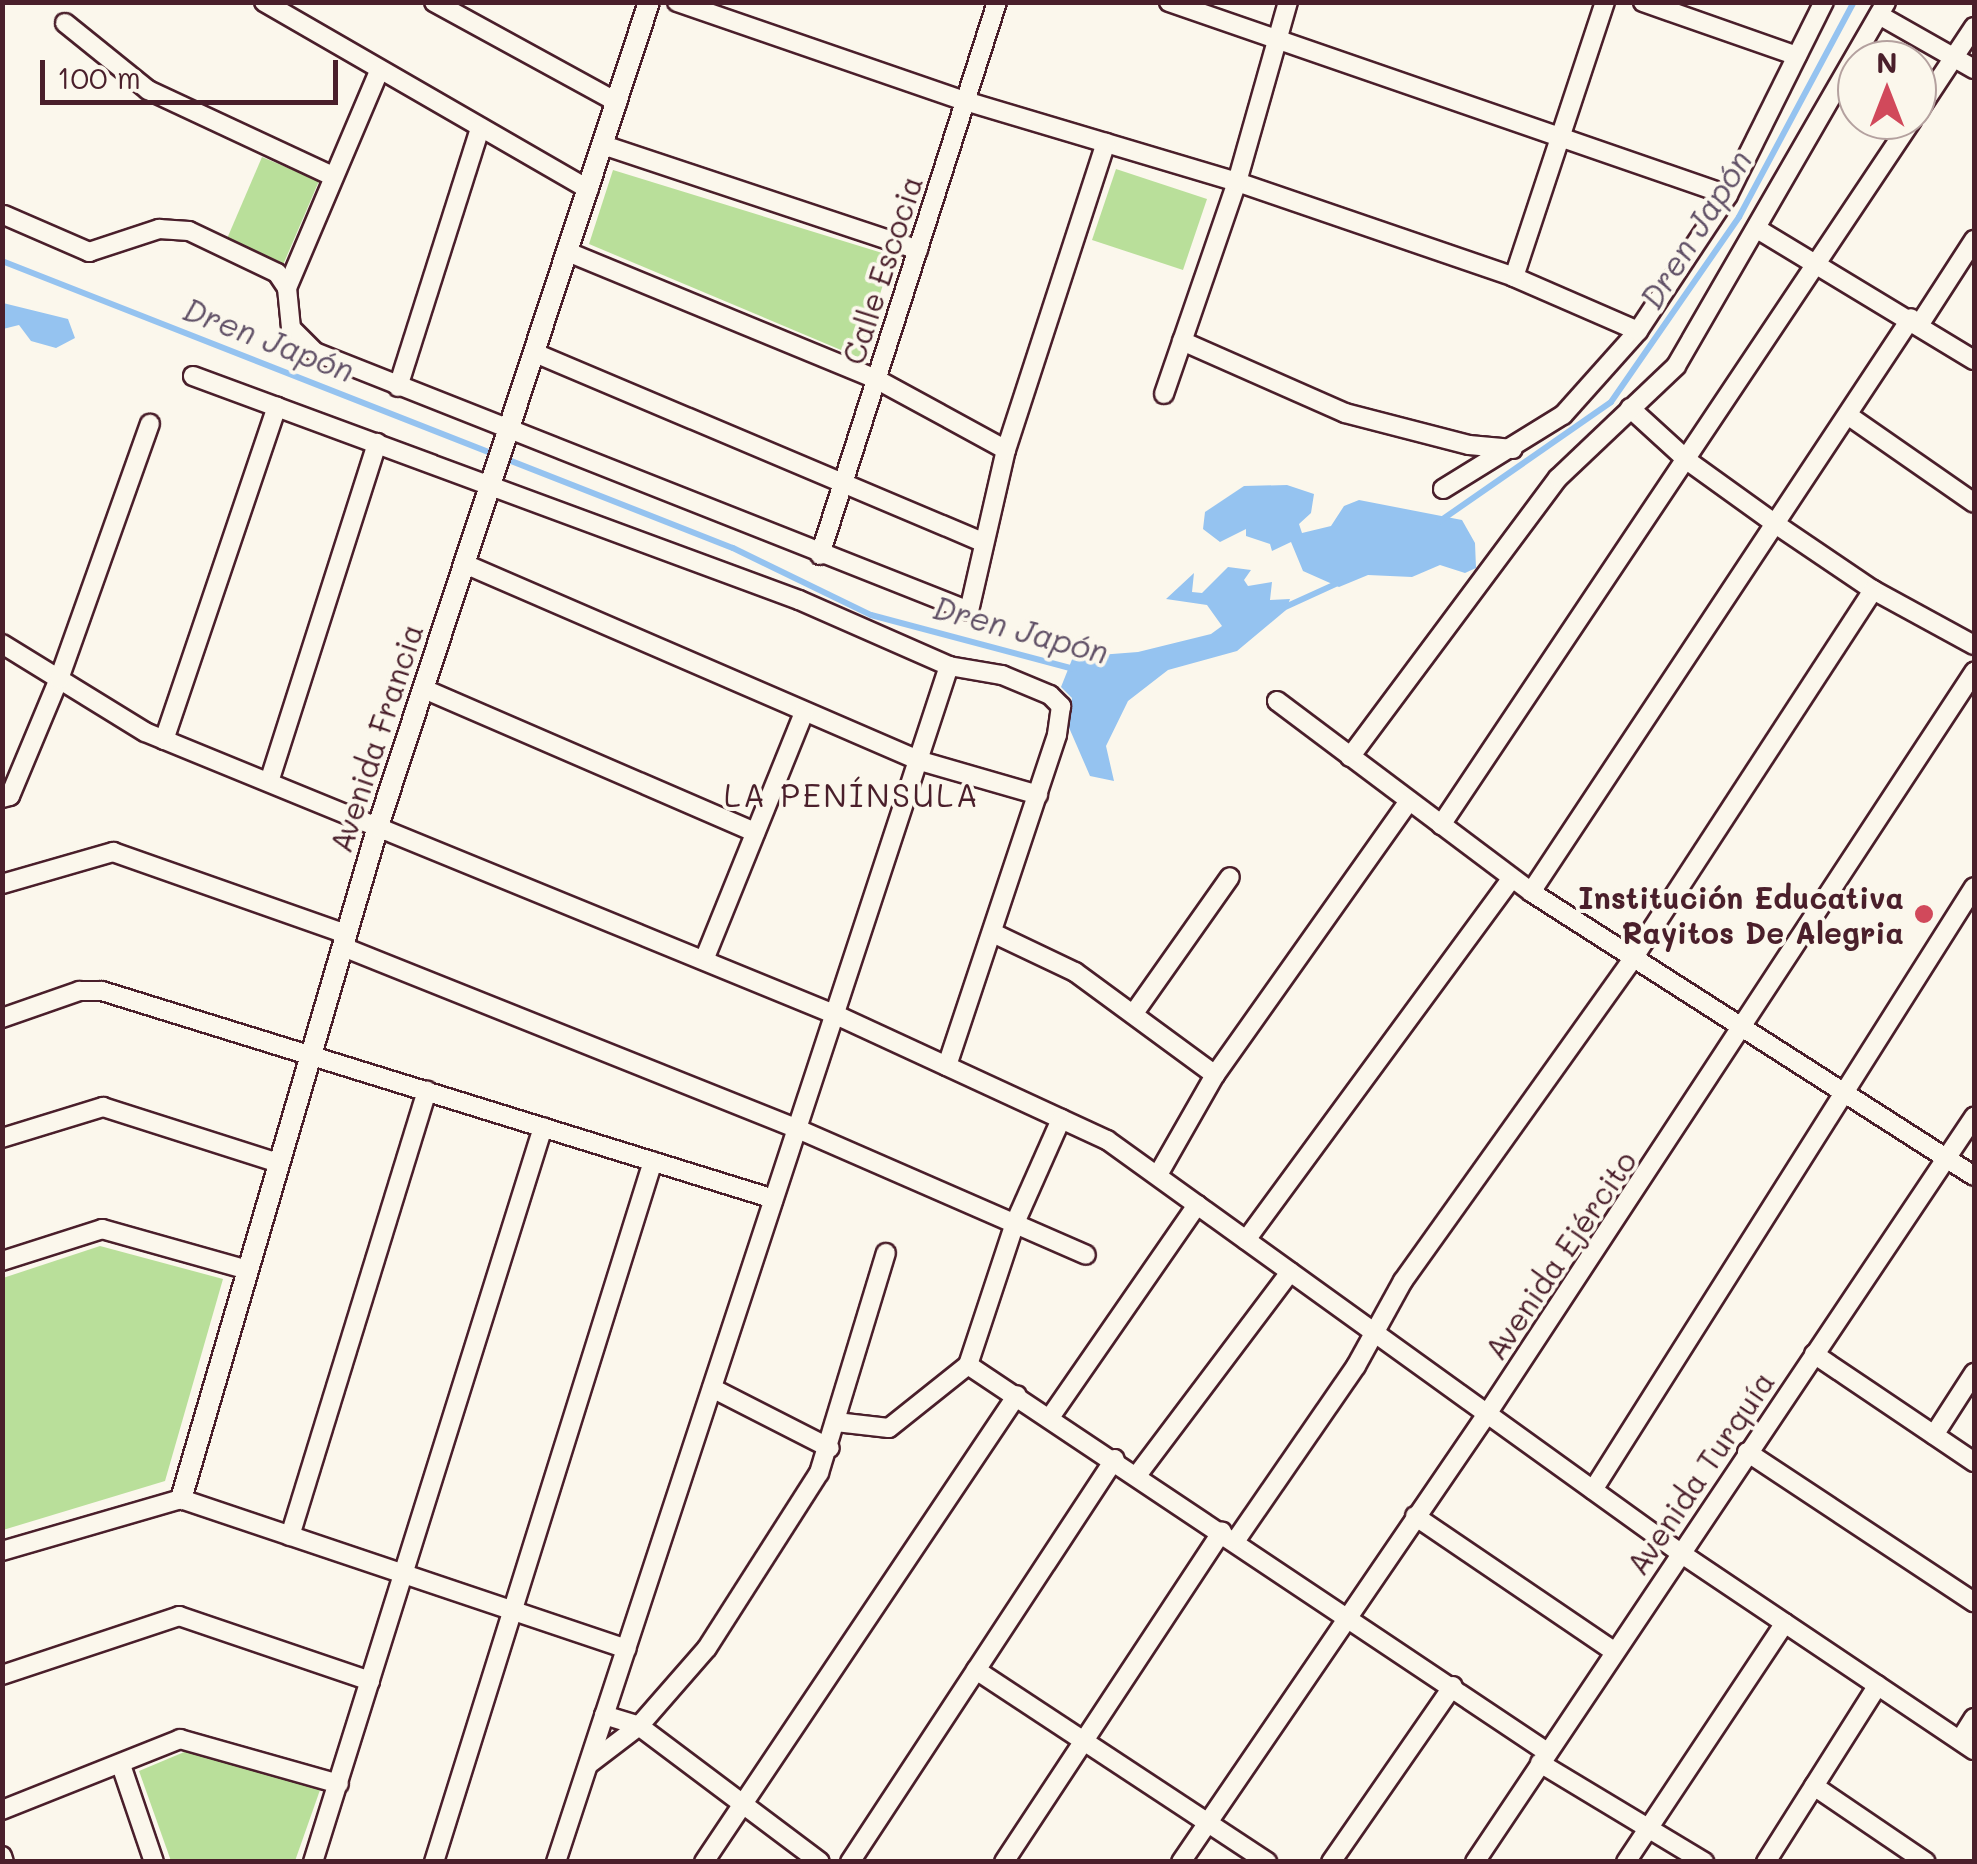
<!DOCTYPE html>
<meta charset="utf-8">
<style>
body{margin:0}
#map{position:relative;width:1977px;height:1864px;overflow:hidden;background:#fbf7ec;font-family:Mali,sans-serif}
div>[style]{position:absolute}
.green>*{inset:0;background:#b9df9a}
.water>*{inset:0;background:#95c3f0}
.stream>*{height:6px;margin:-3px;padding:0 3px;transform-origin:3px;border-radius:3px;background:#95c3f0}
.roads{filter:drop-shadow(2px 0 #4a1f2b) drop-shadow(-2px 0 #4a1f2b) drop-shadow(0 2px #4a1f2b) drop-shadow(0 -2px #4a1f2b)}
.minor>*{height:18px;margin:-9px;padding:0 9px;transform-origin:9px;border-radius:9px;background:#fbf7ec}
.tertiary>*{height:20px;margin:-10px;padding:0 10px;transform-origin:10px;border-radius:10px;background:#fbf7ec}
.dots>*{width:28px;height:28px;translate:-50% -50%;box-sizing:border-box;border:5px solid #fbf7ec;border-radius:50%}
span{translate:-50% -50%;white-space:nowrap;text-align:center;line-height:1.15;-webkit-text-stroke:8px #fbf7ec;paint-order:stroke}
.street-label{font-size:30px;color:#4a1f2b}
.poi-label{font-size:30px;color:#4a1f2b;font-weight:700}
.right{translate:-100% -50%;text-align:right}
.water-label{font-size:32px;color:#605066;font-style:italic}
.neighbourhood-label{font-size:32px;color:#4a1f2b;letter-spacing:2.5px}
.frame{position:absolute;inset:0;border:5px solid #4a1f2b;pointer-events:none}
.north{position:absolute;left:1837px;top:40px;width:100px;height:100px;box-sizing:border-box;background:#fbf7ec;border:2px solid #b4a19f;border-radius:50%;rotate:0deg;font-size:28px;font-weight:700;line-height:40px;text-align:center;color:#4a1f2b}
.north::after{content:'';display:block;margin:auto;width:35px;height:45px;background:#d1495b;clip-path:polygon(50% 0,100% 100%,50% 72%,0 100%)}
.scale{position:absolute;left:40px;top:60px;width:298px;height:45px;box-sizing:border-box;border:5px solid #4a1f2b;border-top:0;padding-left:12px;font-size:30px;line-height:35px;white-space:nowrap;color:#4a1f2b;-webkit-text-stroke:8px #fbf7ec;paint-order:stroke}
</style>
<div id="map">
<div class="green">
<i style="clip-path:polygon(262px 157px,319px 181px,283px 265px,226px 241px)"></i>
<i style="clip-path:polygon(1116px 169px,1207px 199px,1183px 270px,1092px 240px)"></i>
<i style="clip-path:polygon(613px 170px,892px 256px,860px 358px,589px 244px)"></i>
<i style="clip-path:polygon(100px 1246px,223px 1279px,165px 1481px,3px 1530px,3px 1278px)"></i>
<i style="clip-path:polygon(189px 1750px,320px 1790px,295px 1861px,171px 1861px,139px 1771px)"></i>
</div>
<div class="water">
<i style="clip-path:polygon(3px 303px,68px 319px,75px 338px,56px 348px,31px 341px,19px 325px,3px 329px)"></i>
<i style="clip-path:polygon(1287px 485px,1314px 494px,1311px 513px,1299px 524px,1302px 533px,1331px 526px,1344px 506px,1359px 500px,1462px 520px,1475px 543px,1476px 568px,1465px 573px,1440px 565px,1412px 577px,1368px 575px,1339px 587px,1303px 571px,1291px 542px,1272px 551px,1270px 544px,1246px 536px,1246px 529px,1220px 542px,1203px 529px,1205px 512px,1244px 486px)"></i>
<i style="clip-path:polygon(1228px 567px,1251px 570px,1244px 580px,1248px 586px,1272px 582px,1270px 600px,1290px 599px,1286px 610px,1237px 651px,1168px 670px,1128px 701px,1106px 746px,1114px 781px,1090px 776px,1067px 723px,1072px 698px,1061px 687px,1073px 657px,1138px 652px,1211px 634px,1222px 626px,1207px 605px,1166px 599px,1194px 573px,1192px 592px,1202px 593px)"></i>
</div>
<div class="stream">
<i style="left:2px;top:261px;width:785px;rotate:21.44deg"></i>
<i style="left:733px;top:548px;width:153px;rotate:25.9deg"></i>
<i style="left:871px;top:615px;width:210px;rotate:14.9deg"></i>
<i style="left:1440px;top:521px;width:208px;rotate:-34.8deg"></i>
<i style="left:1611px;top:402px;width:225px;rotate:-55.3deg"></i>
<i style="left:1739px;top:217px;width:244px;rotate:-61.9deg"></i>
<i style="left:1283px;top:608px;width:63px;rotate:-24.5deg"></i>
</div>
<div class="roads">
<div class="minor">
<i style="left:264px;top:2px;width:375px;rotate:30deg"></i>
<i style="left:434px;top:2px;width:209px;rotate:28.7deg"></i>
<i style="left:677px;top:2px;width:305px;rotate:19deg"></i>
<i style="left:965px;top:101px;width:284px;rotate:16.6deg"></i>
<i style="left:1237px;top:182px;width:293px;rotate:18.9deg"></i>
<i style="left:1514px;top:277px;width:135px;rotate:23.5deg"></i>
<i style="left:1169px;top:2px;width:591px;rotate:19.05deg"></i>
<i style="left:1643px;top:2px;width:163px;rotate:19.3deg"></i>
<i style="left:1879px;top:15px;width:109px;rotate:29.6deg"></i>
<i style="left:65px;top:23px;width:107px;rotate:38.9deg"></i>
<i style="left:148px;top:90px;width:201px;rotate:25deg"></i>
<i style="left:1917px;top:113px;width:103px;rotate:-56.5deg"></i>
<i style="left:603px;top:145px;width:332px;rotate:18.4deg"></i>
<i style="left:4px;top:215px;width:93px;rotate:23.5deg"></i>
<i style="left:89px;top:252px;width:74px;rotate:-18.2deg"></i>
<i style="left:159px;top:229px;width:30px;rotate:4deg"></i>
<i style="left:189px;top:231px;width:98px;rotate:25.5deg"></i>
<i style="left:277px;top:273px;width:18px;rotate:56deg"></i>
<i style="left:287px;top:288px;width:40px;rotate:84.3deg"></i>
<i style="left:291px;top:328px;width:34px;rotate:45deg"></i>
<i style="left:315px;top:352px;width:703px;rotate:21.6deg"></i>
<i style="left:969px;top:611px;width:165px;rotate:-77.1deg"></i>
<i style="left:1006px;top:450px;width:323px;rotate:-72deg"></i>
<i style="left:1759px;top:230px;width:251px;rotate:31.2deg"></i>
<i style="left:568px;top:252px;width:333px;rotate:22.4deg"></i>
<i style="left:876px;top:379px;width:148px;rotate:28.6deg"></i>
<i style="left:1514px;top:277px;width:290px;rotate:-71.7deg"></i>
<i style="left:287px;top:288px;width:236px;rotate:-67deg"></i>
<i style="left:1921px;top:322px;width:98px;rotate:-57.1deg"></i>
<i style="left:1182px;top:341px;width:178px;rotate:23.8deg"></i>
<i style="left:1345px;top:413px;width:128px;rotate:14.5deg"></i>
<i style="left:1469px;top:445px;width:44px;rotate:5.2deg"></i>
<i style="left:535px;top:353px;width:484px;rotate:22.9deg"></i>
<i style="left:193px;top:376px;width:646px;rotate:20.29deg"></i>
<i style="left:799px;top:600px;width:164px;rotate:23.7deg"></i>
<i style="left:949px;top:666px;width:54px;rotate:9.6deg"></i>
<i style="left:1002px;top:675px;width:52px;rotate:22.6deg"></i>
<i style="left:1050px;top:695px;width:16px;rotate:45deg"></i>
<i style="left:1061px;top:706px;width:29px;rotate:98deg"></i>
<i style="left:1057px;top:735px;width:349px;rotate:108.4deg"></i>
<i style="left:398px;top:387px;width:272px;rotate:-72.4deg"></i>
<i style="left:1164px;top:394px;width:224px;rotate:-71deg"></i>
<i style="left:1237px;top:182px;width:187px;rotate:-74.2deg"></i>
<i style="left:1630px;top:408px;width:79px;rotate:42.4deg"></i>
<i style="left:1688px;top:461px;width:110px;rotate:35.7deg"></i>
<i style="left:1777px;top:525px;width:116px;rotate:34.1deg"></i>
<i style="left:1873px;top:590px;width:115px;rotate:28.6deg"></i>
<i style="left:1849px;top:416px;width:152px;rotate:34.8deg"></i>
<i style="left:1443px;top:489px;width:141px;rotate:-31.7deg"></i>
<i style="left:1563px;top:415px;width:113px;rotate:-48.2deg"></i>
<i style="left:1638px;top:331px;width:163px;rotate:-56.5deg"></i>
<i style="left:1728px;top:195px;width:216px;rotate:-63.6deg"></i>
<i style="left:820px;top:555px;width:581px;rotate:-72.25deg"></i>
<i style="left:465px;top:564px;width:493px;rotate:23.4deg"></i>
<i style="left:917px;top:760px;width:126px;rotate:16.1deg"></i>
<i style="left:2px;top:644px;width:168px;rotate:31.6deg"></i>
<i style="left:145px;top:732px;width:744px;rotate:22.26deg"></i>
<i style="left:834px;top:1014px;width:301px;rotate:24.8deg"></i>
<i style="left:1107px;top:1140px;width:705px;rotate:35.76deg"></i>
<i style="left:1679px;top:1552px;width:355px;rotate:33.9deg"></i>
<i style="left:424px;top:689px;width:361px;rotate:23.4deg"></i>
<i style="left:1277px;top:701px;width:318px;rotate:36.9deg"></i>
<i style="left:1531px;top:892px;width:526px;rotate:32.66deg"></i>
<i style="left:164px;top:740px;width:352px;rotate:-71.3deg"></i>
<i style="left:1350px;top:757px;width:348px;rotate:-53.3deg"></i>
<i style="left:1558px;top:478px;width:163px;rotate:-43.5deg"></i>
<i style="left:1676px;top:366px;width:420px;rotate:-60deg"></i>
<i style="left:269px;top:782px;width:356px;rotate:-72.3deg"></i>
<i style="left:2px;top:798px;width:8px;rotate:-14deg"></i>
<i style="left:10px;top:796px;width:127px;rotate:-67.3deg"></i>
<i style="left:59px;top:679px;width:271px;rotate:-70.4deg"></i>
<i style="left:1441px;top:825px;width:848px;rotate:-56.25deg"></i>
<i style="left:2px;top:884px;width:116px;rotate:-16.1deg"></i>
<i style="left:113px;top:852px;width:247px;rotate:19.4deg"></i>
<i style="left:1531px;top:892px;width:688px;rotate:-56.49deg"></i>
<i style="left:993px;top:933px;width:91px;rotate:25.4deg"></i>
<i style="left:1075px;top:972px;width:174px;rotate:36.3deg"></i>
<i style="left:343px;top:947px;width:490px;rotate:21.8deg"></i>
<i style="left:798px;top:1129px;width:314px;rotate:23.6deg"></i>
<i style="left:704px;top:960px;width:266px;rotate:-68deg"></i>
<i style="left:1134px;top:1013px;width:166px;rotate:-54.8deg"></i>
<i style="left:2px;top:1018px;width:82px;rotate:-19.3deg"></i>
<i style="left:79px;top:991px;width:23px"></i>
<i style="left:102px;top:991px;width:703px;rotate:17.2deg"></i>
<i style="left:2px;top:1138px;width:106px;rotate:-17.1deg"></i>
<i style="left:103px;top:1107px;width:185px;rotate:17.7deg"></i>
<i style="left:1159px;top:1173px;width:113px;rotate:-60.3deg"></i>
<i style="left:1215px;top:1075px;width:336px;rotate:-54.7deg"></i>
<i style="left:1246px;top:1240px;width:449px;rotate:-53.7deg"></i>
<i style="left:2px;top:1261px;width:105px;rotate:-17.7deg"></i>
<i style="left:102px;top:1229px;width:152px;rotate:15.7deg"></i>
<i style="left:1814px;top:1354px;width:193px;rotate:34deg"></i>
<i style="left:968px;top:1365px;width:696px;rotate:33.76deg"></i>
<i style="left:712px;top:1388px;width:132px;rotate:27deg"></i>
<i style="left:1051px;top:1416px;width:257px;rotate:-55.3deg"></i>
<i style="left:836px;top:1422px;width:53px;rotate:6.5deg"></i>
<i style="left:889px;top:1428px;width:101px;rotate:-38.6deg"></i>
<i style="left:968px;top:1365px;width:150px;rotate:-71.7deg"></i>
<i style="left:1015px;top:1223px;width:114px;rotate:-66.1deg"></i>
<i style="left:1934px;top:1435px;width:74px;rotate:-57.2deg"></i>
<i style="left:1747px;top:1452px;width:272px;rotate:33.5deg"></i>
<i style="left:1138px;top:1474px;width:253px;rotate:-53deg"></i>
<i style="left:1593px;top:1490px;width:713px;rotate:-57.71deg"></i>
<i style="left:1415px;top:1516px;width:240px;rotate:34.2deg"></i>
<i style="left:290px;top:1536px;width:466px;rotate:-72.9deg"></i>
<i style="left:1236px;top:1540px;width:211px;rotate:-55.4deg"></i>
<i style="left:1356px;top:1366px;width:97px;rotate:-61.1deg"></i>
<i style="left:1403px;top:1281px;width:398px;rotate:-54.5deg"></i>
<i style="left:1634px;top:957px;width:438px;rotate:-56.9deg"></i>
<i style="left:2px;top:1551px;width:186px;rotate:-16.2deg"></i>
<i style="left:181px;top:1499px;width:470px;rotate:18.6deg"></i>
<i style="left:976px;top:1670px;width:349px;rotate:33.4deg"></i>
<i style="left:2px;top:1675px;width:187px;rotate:-18.4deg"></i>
<i style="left:179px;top:1616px;width:202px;rotate:18.8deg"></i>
<i style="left:604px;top:1715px;width:37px;rotate:17deg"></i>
<i style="left:639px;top:1726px;width:226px;rotate:36.9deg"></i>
<i style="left:1960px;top:1740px;width:26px;rotate:-58deg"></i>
<i style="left:1540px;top:1763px;width:192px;rotate:31.1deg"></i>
<i style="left:589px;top:1764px;width:63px;rotate:-37.2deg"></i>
<i style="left:639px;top:1726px;width:103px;rotate:-48.9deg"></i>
<i style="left:707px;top:1648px;width:208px;rotate:-57.4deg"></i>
<i style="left:819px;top:1473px;width:230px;rotate:-73.1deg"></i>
<i style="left:121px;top:1765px;width:102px;rotate:71.2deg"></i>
<i style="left:1814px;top:1786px;width:135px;rotate:34.2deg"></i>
<i style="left:2px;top:1810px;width:192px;rotate:-21.7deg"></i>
<i style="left:180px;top:1739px;width:165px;rotate:15.8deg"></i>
<i style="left:2px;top:1856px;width:6px;rotate:72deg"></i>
<i style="left:313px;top:1862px;width:770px;rotate:-72.62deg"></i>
<i style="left:434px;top:1862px;width:734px;rotate:-72.65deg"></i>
<i style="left:556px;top:1862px;width:1259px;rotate:-71.81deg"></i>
<i style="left:704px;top:1862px;width:562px;rotate:-56.17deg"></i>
<i style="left:850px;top:1862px;width:482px;rotate:-56.7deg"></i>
<i style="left:1004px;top:1862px;width:396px;rotate:-56.6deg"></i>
<i style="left:1181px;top:1862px;width:543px;rotate:-55.67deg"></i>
<i style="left:1487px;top:1414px;width:888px;rotate:-56.72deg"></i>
<i style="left:1331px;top:1862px;width:214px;rotate:-55.3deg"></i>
<i style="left:1475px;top:1862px;width:897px;rotate:-56.19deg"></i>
<i style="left:1626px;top:1862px;width:287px;rotate:-56.4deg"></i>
<i style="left:1766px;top:1862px;width:209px;rotate:-57.7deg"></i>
</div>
<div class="tertiary">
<i style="left:181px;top:1499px;width:701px;rotate:-73.68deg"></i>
<i style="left:378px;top:826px;width:867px;rotate:-71.79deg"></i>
</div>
</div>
<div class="dots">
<i style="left:1924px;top:914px;background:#d1495b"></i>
</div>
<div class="street-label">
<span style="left:882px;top:270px;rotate:-72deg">Calle Escocia</span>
<span style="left:376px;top:738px;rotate:-72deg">Avenida Francia</span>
<span style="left:1560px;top:1255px;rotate:-56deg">Avenida Ejército</span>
<span style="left:1700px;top:1473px;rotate:-56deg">Avenida Turquía</span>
</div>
<div class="poi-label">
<span class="right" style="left:1904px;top:914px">Institución Educativa<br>Rayitos De Alegria</span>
</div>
<div class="water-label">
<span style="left:1695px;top:229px;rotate:-58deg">Dren Japón</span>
<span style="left:269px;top:339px;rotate:21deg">Dren Japón</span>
<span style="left:1021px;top:629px;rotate:15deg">Dren Japón</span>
</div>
<div class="neighbourhood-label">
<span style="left:852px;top:794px">LA PENÍNSULA</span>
</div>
<div class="frame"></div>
<div class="north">N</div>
<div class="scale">100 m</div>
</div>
